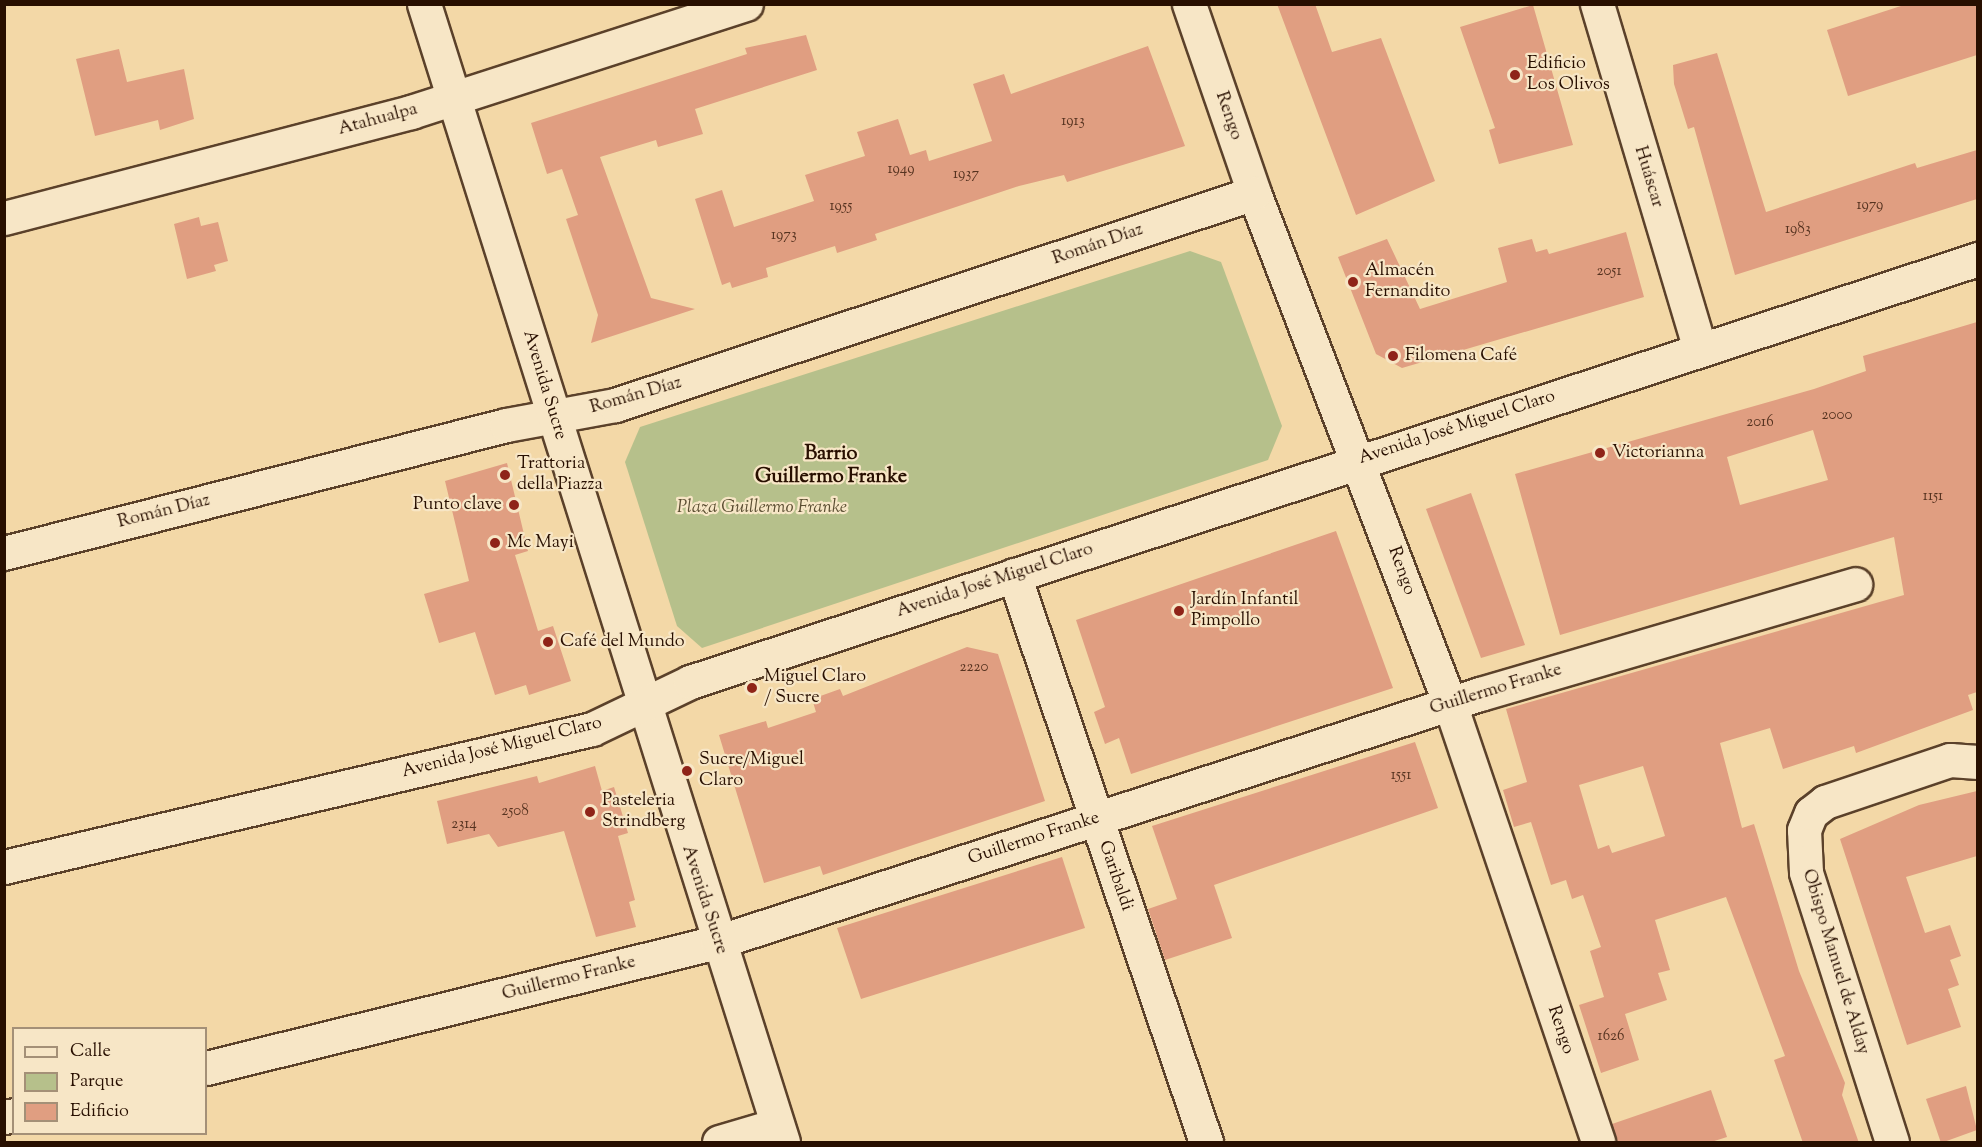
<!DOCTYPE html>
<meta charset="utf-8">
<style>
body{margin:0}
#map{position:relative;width:1982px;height:1147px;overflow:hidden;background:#f3d8a7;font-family:"Sorts Mill Goudy",serif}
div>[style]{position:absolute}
.green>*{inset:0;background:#b6c08b}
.building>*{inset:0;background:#e09e81}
.roads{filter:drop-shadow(2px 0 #5b412a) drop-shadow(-2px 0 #5b412a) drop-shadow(0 2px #5b412a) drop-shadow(0 -2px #5b412a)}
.street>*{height:33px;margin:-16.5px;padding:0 16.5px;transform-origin:16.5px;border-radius:16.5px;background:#f7e6c6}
.secondary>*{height:33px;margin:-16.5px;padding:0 16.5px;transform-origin:16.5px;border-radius:16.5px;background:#f7e6c6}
.dots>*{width:16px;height:16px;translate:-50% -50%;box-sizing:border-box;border:3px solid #f7e6c6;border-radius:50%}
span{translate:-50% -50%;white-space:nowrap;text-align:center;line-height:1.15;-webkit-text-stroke:4.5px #f7e6c6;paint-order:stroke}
.number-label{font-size:15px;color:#563320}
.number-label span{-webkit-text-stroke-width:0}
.poi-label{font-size:18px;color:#280f00}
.left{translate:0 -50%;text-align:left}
.right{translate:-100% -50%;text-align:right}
.street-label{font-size:18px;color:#280f00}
.park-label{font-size:18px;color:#5a4d31;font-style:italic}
.neighbourhood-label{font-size:20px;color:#280f00;font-weight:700}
.frame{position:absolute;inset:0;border:6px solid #280f00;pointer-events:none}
.legend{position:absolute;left:12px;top:1027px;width:195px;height:108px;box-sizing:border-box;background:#f7e6c6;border:2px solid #a49077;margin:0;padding:8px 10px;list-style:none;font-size:18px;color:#280f00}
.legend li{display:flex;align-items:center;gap:12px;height:30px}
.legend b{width:30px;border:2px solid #a49077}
</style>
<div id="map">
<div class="green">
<i style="clip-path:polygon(1190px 251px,1221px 262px,1282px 426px,1268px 460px,702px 648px,677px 626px,625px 462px,640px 427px)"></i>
</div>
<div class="building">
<i style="clip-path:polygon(1277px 4px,1315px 4px,1332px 52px,1381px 38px,1435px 181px,1356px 215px)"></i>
<i style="clip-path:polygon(1907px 4px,1977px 4px,1977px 55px,1848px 96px,1827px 30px)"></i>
<i style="clip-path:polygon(1533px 5px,1573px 145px,1499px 164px,1489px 130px,1495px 128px,1460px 27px)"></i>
<i style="clip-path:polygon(806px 35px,817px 70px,695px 109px,703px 134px,658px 147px,656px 140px,600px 157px,651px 298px,695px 309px,591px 343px,598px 315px,566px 219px,578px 215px,562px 169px,547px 174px,531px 123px,747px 54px,745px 48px)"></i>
<i style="clip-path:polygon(1148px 46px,1185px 146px,1067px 182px,1064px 175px,1019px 186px,875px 234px,877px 240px,837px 253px,835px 246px,766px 268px,768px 277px,732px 288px,730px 282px,722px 285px,695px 199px,722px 190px,734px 227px,814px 201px,805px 175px,865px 156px,857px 132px,898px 119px,910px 155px,926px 150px,929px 161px,992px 141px,973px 84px,1004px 74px,1011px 94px)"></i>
<i style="clip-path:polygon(119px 49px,127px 82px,184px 69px,194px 119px,160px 130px,158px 120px,95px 136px,76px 59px)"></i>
<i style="clip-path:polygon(1717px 53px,1766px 212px,1915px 163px,1917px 168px,1977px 150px,1977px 199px,1735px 275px,1694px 127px,1688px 129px,1674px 84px,1673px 65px)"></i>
<i style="clip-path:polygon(199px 217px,201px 226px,218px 222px,228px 261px,214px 265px,216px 271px,187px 279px,174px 224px)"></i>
<i style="clip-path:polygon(1626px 232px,1644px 297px,1402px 368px,1376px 354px,1338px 257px,1387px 239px,1420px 309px,1507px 282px,1498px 248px,1532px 239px,1536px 252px,1547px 249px,1549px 254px)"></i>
<i style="clip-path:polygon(evenodd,1977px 322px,1977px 692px,1968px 695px,1973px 710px,1856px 753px,1854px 746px,1783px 769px,1770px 728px,1720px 743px,1742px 828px,1754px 824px,1799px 971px,1845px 1083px,1842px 1095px,1859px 1143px,1803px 1143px,1774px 1060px,1785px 1056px,1726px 897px,1655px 920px,1670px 970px,1658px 973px,1667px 1000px,1625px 1014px,1639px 1060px,1601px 1073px,1579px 1005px,1604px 997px,1590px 951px,1601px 947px,1583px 895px,1572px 899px,1566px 880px,1551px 885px,1531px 822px,1514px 827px,1503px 790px,1527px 782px,1506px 709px,1904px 595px,1894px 537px,1560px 635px,1515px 474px,1814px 389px,1866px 371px,1863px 356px,1977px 322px,1813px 430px,1828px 480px,1740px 505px,1727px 457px,1813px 430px,1977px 322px,1643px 766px,1665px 836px,1612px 853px,1609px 845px,1598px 849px,1579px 785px,1643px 766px)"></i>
<i style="clip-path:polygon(507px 463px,528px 551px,515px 555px,538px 631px,553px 626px,571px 681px,529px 695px,526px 685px,495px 695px,475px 632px,439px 643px,424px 594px,469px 581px,445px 481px)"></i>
<i style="clip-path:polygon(1471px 493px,1525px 645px,1481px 658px,1426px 509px)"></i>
<i style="clip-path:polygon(1336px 531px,1393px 688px,1131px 774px,1119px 738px,1105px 744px,1094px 712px,1105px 707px,1076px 620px)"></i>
<i style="clip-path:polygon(967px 647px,998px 654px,1045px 801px,823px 875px,820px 866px,764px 883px,719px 735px,766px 721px,768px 728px,816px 712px,812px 699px,840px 689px,843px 696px)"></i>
<i style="clip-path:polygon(1415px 742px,1438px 808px,1214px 885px,1232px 938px,1165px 960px,1148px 909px,1177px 899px,1152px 826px)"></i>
<i style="clip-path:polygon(595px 766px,602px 791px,614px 787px,628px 833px,618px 836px,635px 900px,629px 902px,636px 927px,596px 937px,564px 831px,498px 847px,489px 834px,447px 844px,437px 801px,537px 776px,539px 783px)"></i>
<i style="clip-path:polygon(1977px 791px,1977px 856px,1906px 877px,1925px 933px,1950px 925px,1961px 956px,1950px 960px,1959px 985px,1948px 989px,1961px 1027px,1907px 1045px,1840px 839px,1919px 805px)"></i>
<i style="clip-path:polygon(1062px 857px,1085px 928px,861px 999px,837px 928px)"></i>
<i style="clip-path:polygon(1966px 1086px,1977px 1130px,1941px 1143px,1926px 1099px)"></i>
<i style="clip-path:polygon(1711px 1090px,1727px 1137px,1708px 1143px,1616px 1143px,1612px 1124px)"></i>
</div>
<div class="roads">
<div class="street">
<i style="left:1189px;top:4px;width:200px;rotate:71deg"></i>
<i style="left:1254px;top:193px;width:547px;rotate:69.02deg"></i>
<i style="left:1450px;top:704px;width:462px;rotate:71.3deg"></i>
<i style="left:1597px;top:4px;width:360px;rotate:73.4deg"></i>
<i style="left:4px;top:218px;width:421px;rotate:-14.6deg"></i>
<i style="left:411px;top:112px;width:352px;rotate:-17.9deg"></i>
<i style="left:4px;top:553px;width:518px;rotate:-14.3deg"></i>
<i style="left:506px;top:425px;width:111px;rotate:-10.4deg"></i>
<i style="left:615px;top:405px;width:673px;rotate:-18.35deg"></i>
<i style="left:1014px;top:575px;width:599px;rotate:71.29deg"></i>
<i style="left:206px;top:1068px;width:526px;rotate:-13.85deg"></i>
<i style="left:717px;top:942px;width:802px;rotate:-18.01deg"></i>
<i style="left:1480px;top:694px;width:391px;rotate:-16.3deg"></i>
<i style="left:4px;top:1117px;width:10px;rotate:-11deg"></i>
<i style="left:719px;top:1142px;width:60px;rotate:-16.3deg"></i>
<i style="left:1892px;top:1142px;width:283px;rotate:-107.7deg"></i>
<i style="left:1806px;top:872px;width:42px;rotate:-92.7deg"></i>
<i style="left:1804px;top:830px;width:18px;rotate:-68deg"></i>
<i style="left:1811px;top:813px;width:18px;rotate:-38deg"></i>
<i style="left:1825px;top:802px;width:132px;rotate:-18.6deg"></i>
<i style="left:1950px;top:760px;width:28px;rotate:4deg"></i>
</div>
<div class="secondary">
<i style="left:424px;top:4px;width:1193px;rotate:72.49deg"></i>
<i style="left:4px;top:867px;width:604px;rotate:-13.21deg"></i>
<i style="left:592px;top:729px;width:109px;rotate:-25.6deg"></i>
<i style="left:690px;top:682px;width:1356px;rotate:-18.18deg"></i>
</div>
</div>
<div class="dots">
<i style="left:1515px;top:75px;background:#8f2418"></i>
<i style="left:1353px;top:282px;background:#8f2418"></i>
<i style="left:1393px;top:356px;background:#8f2418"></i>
<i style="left:1600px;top:453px;background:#8f2418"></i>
<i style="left:505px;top:475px;background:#8f2418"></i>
<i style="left:514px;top:505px;background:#8f2418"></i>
<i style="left:495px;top:543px;background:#8f2418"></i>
<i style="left:1179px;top:611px;background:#8f2418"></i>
<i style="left:548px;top:642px;background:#8f2418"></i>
<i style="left:752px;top:688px;background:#8f2418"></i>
<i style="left:687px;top:771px;background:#8f2418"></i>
<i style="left:590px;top:812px;background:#8f2418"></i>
</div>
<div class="number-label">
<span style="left:1073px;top:122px">1913</span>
<span style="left:901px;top:170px">1949</span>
<span style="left:966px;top:175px">1937</span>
<span style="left:1870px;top:206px">1979</span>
<span style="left:841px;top:207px">1955</span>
<span style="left:1798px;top:230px">1983</span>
<span style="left:784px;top:236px">1973</span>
<span style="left:1609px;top:272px">2051</span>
<span style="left:1837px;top:416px">2000</span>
<span style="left:1760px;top:423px">2016</span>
<span style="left:1933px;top:497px">1151</span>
<span style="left:974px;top:668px">2220</span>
<span style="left:1401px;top:776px">1551</span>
<span style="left:515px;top:812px">2508</span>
<span style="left:464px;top:825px">2314</span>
<span style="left:1611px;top:1037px">1626</span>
</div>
<div class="poi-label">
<span class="left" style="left:1527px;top:75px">Edificio<br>Los Olivos</span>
<span class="left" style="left:1365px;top:282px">Almacén<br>Fernandito</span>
<span class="left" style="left:1405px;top:356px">Filomena Café</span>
<span class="left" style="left:1612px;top:453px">Victorianna</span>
<span class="left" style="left:517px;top:475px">Trattoria<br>della Piazza</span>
<span class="right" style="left:502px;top:505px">Punto clave</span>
<span class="left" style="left:507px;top:543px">Mc Mayi</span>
<span class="left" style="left:1191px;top:611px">Jardín Infantil<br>Pimpollo</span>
<span class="left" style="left:560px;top:642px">Café del Mundo</span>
<span class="left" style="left:764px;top:688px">Miguel Claro<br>/ Sucre</span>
<span class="left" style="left:699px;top:771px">Sucre/Miguel<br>Claro</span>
<span class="left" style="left:602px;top:812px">Pasteleria<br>Strindberg</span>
</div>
<div class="street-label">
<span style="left:1228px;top:116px;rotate:71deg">Rengo</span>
<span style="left:378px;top:120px;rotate:-15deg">Atahualpa</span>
<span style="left:1648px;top:177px;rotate:73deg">Huáscar</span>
<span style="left:1098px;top:245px;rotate:-19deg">Román Díaz</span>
<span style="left:544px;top:385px;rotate:73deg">Avenida Sucre</span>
<span style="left:636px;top:396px;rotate:-16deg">Román Díaz</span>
<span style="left:1457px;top:428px;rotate:-18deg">Avenida José Miguel Claro</span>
<span style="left:164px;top:512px;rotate:-14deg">Román Díaz</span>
<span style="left:1401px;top:571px;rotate:70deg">Rengo</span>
<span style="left:995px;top:581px;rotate:-18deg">Avenida José Miguel Claro</span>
<span style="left:1496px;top:690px;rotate:-17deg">Guillermo Franke</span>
<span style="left:502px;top:748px;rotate:-14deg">Avenida José Miguel Claro</span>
<span style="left:1034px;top:839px;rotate:-18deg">Guillermo Franke</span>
<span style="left:1115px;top:876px;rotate:71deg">Garibaldi</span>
<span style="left:704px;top:900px;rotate:72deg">Avenida Sucre</span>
<span style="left:1835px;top:962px;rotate:73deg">Obispo Manuel de Alday</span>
<span style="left:569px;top:979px;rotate:-14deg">Guillermo Franke</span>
<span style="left:1560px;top:1030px;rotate:71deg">Rengo</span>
</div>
<div class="park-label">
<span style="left:762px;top:508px">Plaza Guillermo Franke</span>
</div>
<div class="neighbourhood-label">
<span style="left:831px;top:466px">Barrio<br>Guillermo Franke</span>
</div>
<div class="frame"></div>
<ul class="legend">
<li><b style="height:8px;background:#f7e6c6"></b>Calle</li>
<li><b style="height:16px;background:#b6c08b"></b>Parque</li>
<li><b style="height:16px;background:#e09e81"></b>Edificio</li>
</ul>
</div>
